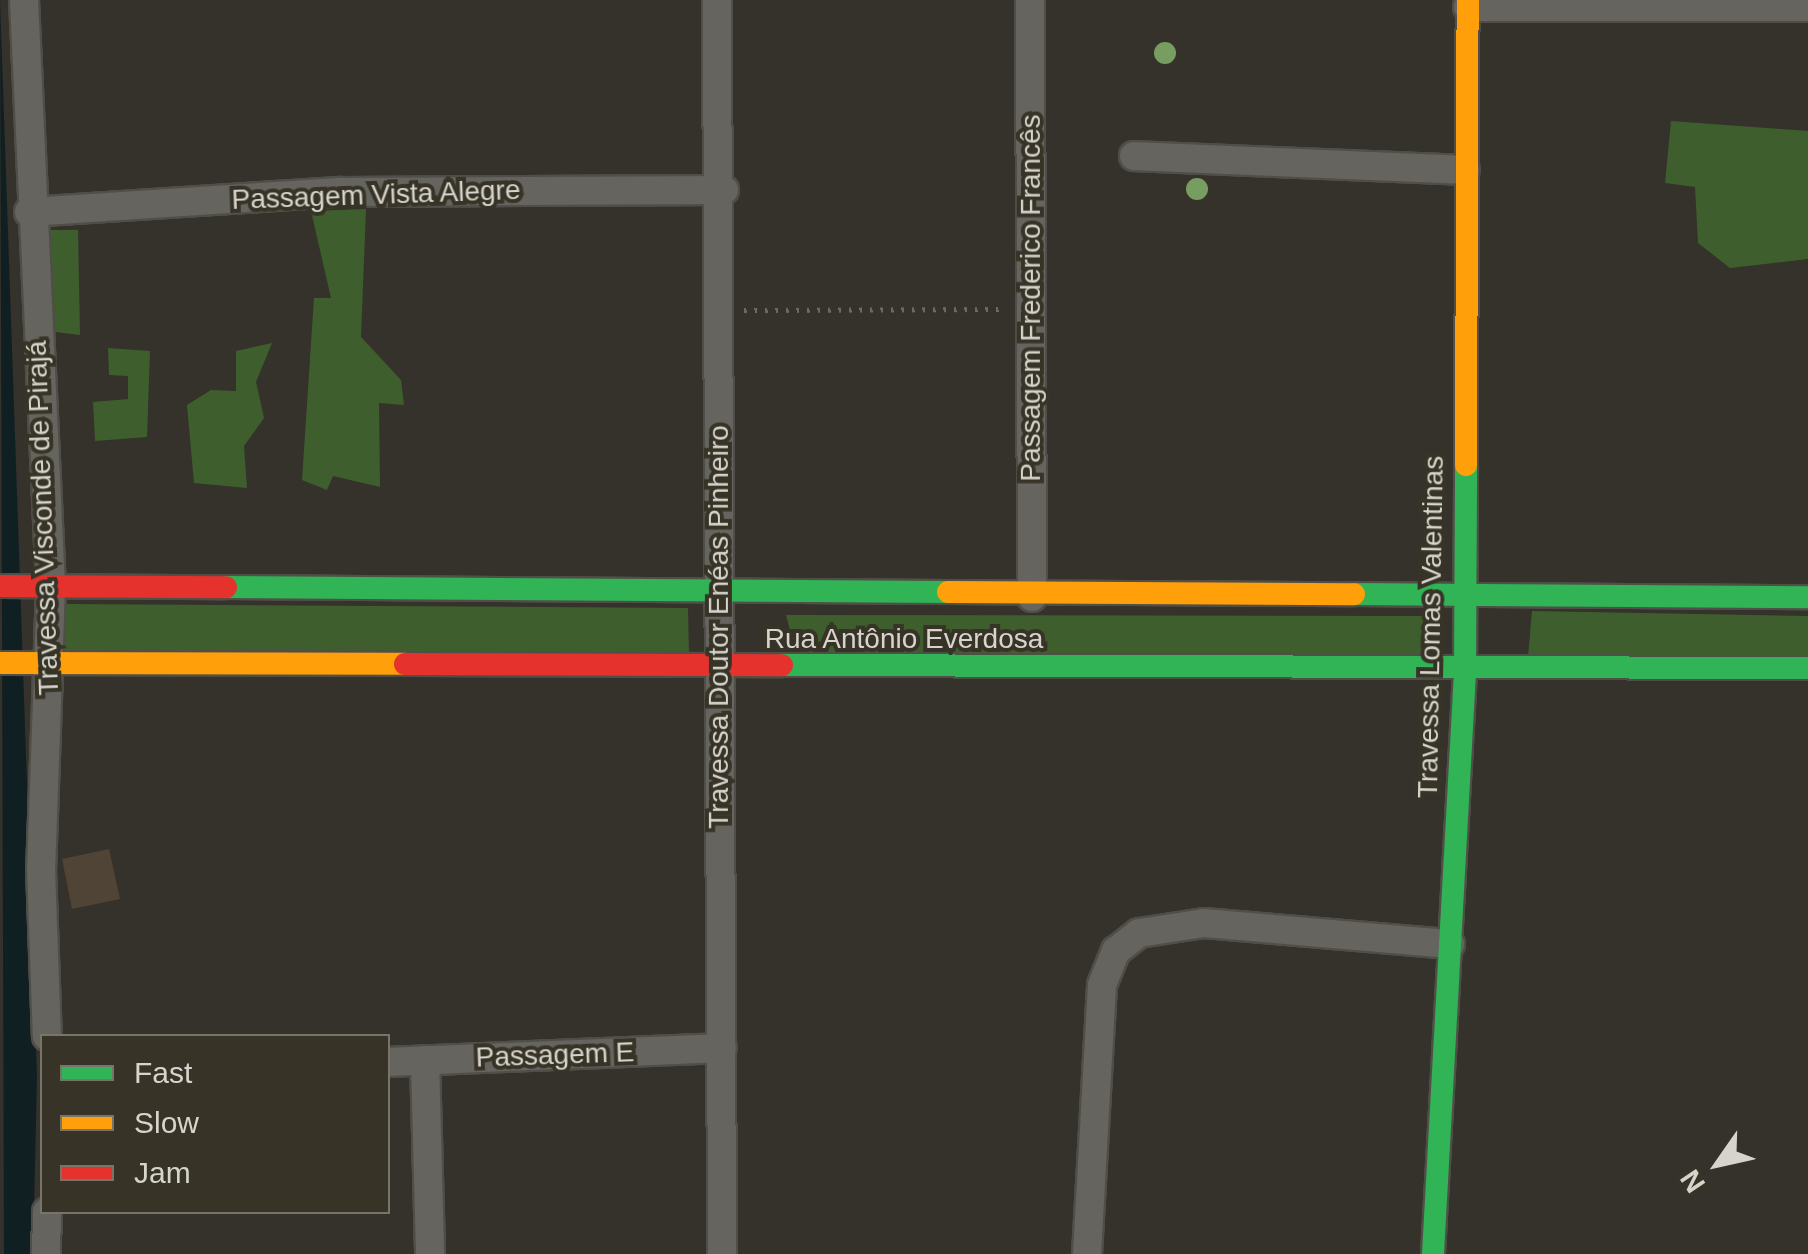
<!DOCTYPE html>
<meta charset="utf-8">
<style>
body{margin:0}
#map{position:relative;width:1808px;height:1254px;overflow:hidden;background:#34322a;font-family:Helvetica,sans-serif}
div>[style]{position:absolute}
.green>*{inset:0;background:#3e5f2d}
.water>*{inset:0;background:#0f1f22}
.building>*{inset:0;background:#504436}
.path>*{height:5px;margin-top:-2.5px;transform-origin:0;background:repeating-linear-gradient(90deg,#6a6965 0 2.5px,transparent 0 10.5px)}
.roads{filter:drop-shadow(2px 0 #504e48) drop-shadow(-2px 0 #504e48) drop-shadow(0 2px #504e48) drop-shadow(0 -2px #504e48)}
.street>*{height:28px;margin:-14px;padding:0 14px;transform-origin:14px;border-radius:14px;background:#65645f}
.fast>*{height:22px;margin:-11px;padding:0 11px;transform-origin:11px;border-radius:11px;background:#30b455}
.slow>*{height:22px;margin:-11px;padding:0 11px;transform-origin:11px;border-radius:11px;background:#ff9f0a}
.jam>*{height:22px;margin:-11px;padding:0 11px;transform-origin:11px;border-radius:11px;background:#e5322d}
.trees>*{width:22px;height:22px;margin:-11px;border-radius:50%;background:#779e60}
span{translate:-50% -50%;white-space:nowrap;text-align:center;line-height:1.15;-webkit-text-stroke:8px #373427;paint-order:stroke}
.street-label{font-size:28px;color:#d6d4cc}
.legend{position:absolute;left:40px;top:1034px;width:350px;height:180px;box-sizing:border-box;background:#373427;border:2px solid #777469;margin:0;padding:12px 18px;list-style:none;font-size:30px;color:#d6d4cc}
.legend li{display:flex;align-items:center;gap:20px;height:50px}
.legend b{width:50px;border:2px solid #777469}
.north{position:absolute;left:1668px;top:1114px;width:100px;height:100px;-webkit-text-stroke:8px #373427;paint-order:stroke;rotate:236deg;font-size:28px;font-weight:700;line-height:40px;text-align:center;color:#d6d4cc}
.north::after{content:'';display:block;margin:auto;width:35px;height:45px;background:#d6d4cc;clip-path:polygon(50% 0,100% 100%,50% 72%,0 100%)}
</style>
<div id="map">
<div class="green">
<i style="clip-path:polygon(1671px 121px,1808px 131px,1808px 259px,1730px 268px,1698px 243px,1695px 187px,1665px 183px)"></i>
<i style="clip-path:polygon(366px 209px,361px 337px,401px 380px,404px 405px,379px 403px,380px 487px,333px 476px,327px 490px,302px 480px,314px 298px,331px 298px,311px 211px)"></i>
<i style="clip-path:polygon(37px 230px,78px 230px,80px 335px,47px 331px)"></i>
<i style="clip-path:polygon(272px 343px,256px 382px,264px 418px,244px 446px,247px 488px,194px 483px,187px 405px,211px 390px,236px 391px,236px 351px)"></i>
<i style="clip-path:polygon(108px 348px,150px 351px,147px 437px,95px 441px,93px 402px,128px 399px,128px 376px,109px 375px)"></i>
<i style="clip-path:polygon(65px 604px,688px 608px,689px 655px,65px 655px)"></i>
<i style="clip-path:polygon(1532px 611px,1808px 616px,1808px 657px,1528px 657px)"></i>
<i style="clip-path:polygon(786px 615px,1423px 616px,1425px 656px,796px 653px)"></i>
</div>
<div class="water">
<i style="clip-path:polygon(0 0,37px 1076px,33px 1254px,4px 1254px)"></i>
</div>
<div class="building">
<i style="clip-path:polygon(109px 849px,120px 899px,72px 909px,62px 859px)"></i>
</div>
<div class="path">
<i style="left:744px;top:310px;width:259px;rotate:-0.2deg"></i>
</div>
<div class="roads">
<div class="street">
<i style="left:24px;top:0;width:588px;rotate:87.37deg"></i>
<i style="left:51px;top:587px;width:281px;rotate:92deg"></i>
<i style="left:41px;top:868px;width:168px;rotate:88deg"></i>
<i style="left:717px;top:0;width:1254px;rotate:89.77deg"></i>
<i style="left:1030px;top:0;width:597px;rotate:89.81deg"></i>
<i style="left:1468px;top:7px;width:340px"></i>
<i style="left:1134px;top:156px;width:331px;rotate:2.4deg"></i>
<i style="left:29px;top:212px;width:313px;rotate:-3.7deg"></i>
<i style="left:341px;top:192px;width:383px;rotate:-0.3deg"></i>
<i style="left:425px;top:1060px;width:194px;rotate:88.5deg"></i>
<i style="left:388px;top:1062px;width:334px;rotate:-2.4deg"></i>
<i style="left:46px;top:1254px;width:42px;rotate:-88.6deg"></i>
<i style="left:1087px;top:1254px;width:269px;rotate:-86.8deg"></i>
<i style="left:1102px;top:985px;width:37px;rotate:-68deg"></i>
<i style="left:1116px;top:951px;width:29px;rotate:-38deg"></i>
<i style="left:1139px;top:933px;width:66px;rotate:-8.7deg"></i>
<i style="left:1204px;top:923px;width:247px;rotate:4.9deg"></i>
</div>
<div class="fast">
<i style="left:226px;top:587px;width:722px;rotate:0.4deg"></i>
<i style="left:1354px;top:594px;width:454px;rotate:0.4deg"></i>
<i style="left:782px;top:665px;width:1026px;rotate:0.17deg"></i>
<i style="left:1433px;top:1254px;width:583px;rotate:-86.85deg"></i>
<i style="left:1465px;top:672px;width:207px;rotate:-89.7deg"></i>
</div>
<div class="slow">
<i style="left:1466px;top:465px;width:465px;rotate:-89.8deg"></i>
<i style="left:948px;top:592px;width:406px;rotate:0.3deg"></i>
<i style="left:0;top:663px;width:405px;rotate:0.1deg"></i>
</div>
<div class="jam">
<i style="left:0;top:586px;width:226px;rotate:0.3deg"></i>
<i style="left:405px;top:664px;width:377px;rotate:0.2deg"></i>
</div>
</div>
<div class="trees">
<i style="left:1165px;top:53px"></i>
<i style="left:1197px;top:189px"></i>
</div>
<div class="street-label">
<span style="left:376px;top:195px;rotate:-2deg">Passagem Vista Alegre</span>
<span style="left:1031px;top:298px;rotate:-90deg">Passagem Frederico Francês</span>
<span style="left:43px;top:518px;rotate:-92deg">Travessa Visconde de Pirajá</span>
<span style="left:719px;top:627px;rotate:-90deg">Travessa Doutor Enéas Pinheiro</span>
<span style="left:1431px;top:627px;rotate:-89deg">Travessa Lomas Valentinas</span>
<span style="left:904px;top:639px">Rua Antônio Everdosa</span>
<span style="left:555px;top:1055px;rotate:-2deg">Passagem E</span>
</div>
<ul class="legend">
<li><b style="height:12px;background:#30b455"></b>Fast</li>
<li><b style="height:12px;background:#ff9f0a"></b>Slow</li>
<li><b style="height:12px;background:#e5322d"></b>Jam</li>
</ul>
<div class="north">N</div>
</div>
